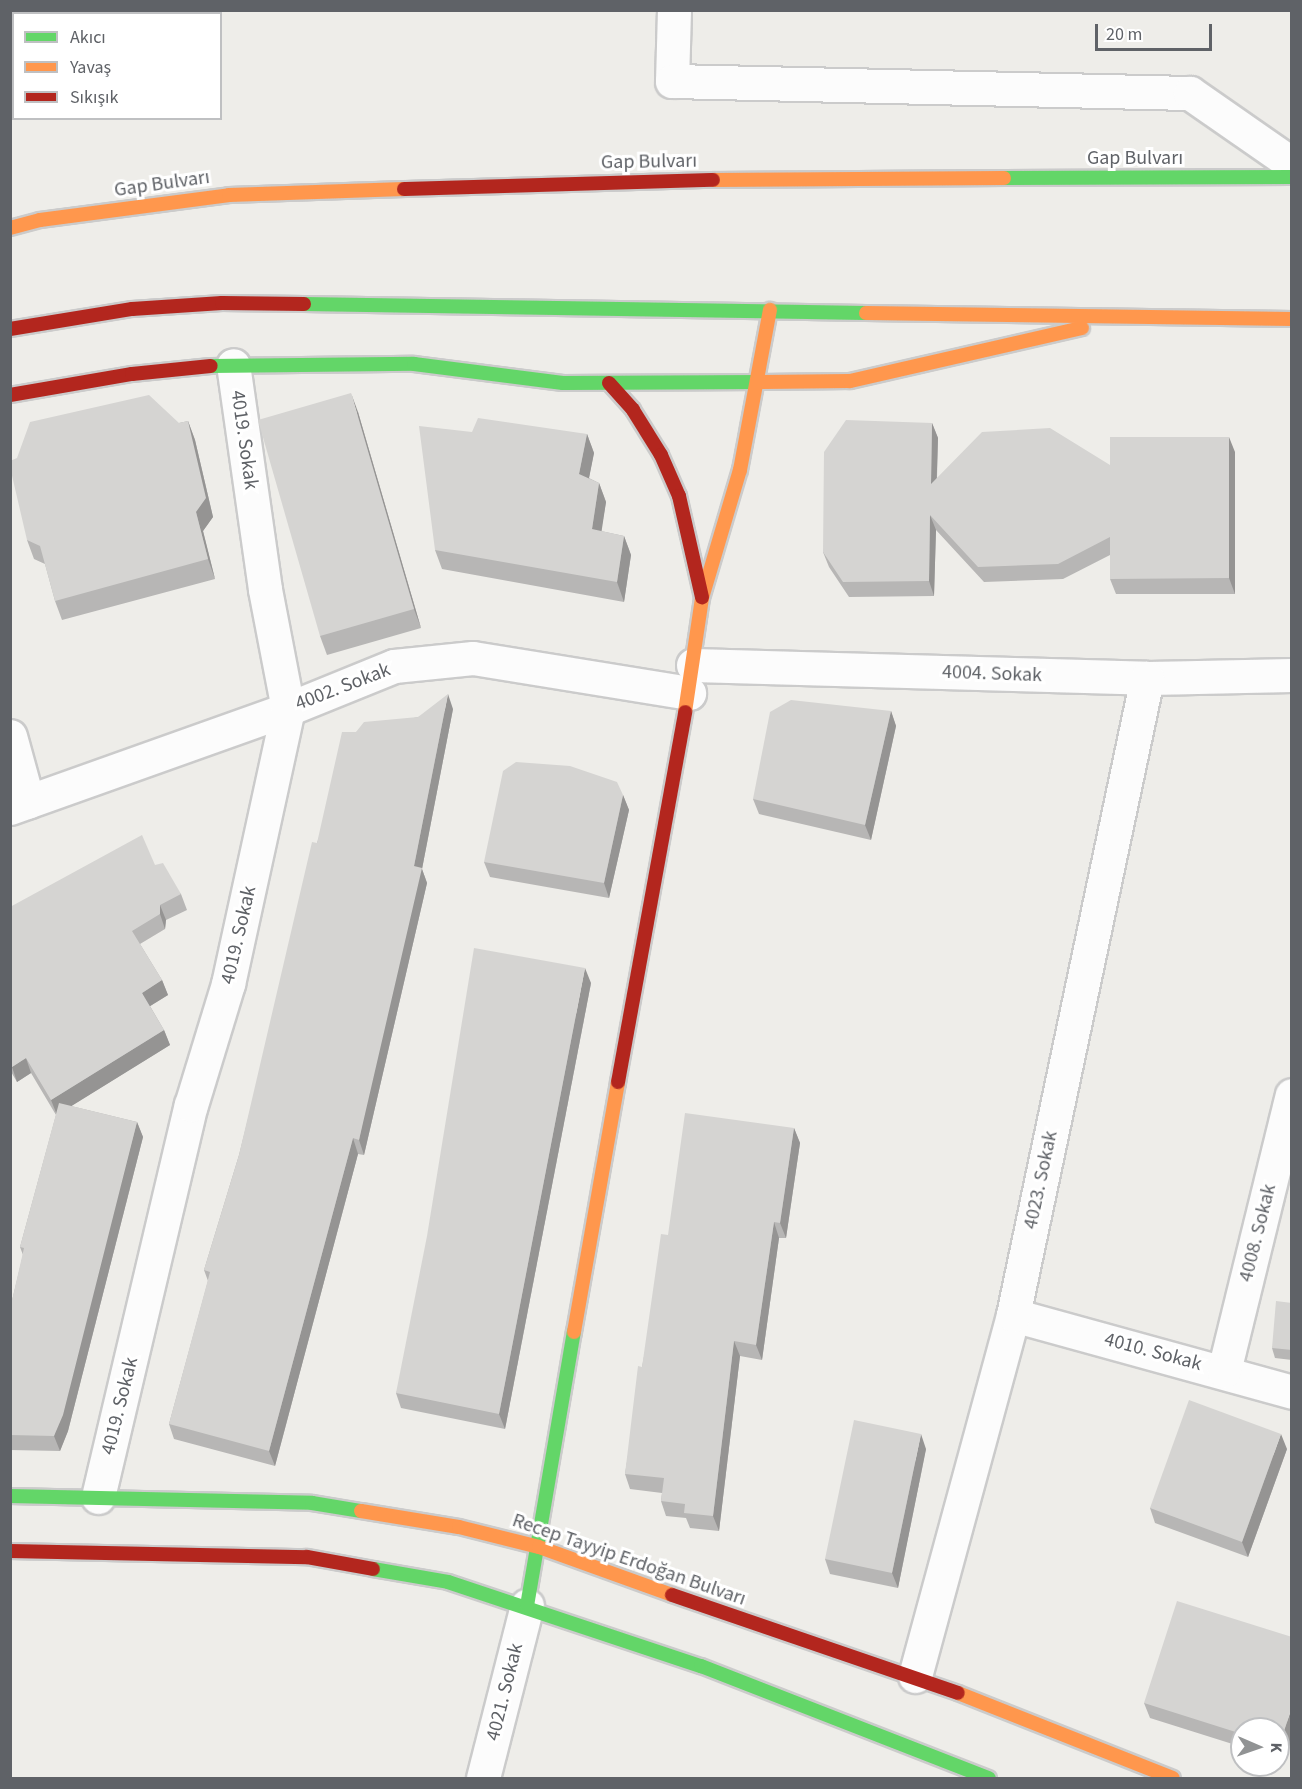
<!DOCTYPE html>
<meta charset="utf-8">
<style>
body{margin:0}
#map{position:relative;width:1302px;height:1789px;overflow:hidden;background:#eeede9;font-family:"Source Sans 3",sans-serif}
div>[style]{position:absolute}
.roads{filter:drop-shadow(2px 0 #cbcbcb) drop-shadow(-2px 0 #cbcbcb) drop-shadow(0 2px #cbcbcb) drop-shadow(0 -2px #cbcbcb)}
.street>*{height:33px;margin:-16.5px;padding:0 16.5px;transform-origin:16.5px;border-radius:16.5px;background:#fcfcfc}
.fast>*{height:14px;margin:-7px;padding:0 7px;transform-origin:7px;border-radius:7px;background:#63d668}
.slow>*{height:14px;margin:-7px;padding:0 7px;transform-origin:7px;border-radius:7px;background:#ff974d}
.jam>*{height:14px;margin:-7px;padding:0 7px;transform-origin:7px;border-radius:7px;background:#b3261e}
.wall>*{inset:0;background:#b7b6b5}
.shaded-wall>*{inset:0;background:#959493}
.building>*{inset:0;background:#d5d4d2}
span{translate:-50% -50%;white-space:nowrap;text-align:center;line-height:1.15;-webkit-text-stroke:6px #fff;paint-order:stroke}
.street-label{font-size:20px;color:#5f6267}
.frame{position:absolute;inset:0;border:12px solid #5f6267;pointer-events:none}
.legend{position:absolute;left:12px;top:12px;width:210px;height:108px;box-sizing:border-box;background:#fff;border:2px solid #bfc0c2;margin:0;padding:8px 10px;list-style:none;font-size:18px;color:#5f6267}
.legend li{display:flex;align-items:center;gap:12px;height:30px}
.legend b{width:30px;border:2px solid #bfc0c2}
.north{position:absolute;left:1230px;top:1717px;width:60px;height:60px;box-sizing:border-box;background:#fff;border:2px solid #bfc0c2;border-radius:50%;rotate:92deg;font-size:16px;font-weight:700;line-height:24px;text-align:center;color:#5f6267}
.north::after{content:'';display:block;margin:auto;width:21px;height:27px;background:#919394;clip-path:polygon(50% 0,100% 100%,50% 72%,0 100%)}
.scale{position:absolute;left:1095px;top:24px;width:117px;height:27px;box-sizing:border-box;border:3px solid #5f6267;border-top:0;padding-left:8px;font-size:18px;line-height:21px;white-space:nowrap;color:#5f6267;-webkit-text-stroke:4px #fff;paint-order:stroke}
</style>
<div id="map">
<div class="roads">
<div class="street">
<i style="left:674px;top:10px;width:71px;rotate:91.6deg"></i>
<i style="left:672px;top:81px;width:518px;rotate:1.33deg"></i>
<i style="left:1190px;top:93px;width:124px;rotate:34.8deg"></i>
<i style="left:693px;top:665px;width:454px;rotate:1.6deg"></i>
<i style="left:1147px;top:678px;width:145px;rotate:-1.2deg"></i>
<i style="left:10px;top:736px;width:68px;rotate:74.7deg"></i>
<i style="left:10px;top:808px;width:295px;rotate:-19.6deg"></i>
<i style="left:288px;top:709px;width:114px;rotate:-22.1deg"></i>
<i style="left:394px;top:666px;width:79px;rotate:-5.8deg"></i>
<i style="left:473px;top:658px;width:219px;rotate:9.2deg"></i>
<i style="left:1013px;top:1315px;width:289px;rotate:15.4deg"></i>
<i style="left:1224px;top:1371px;width:284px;rotate:-76.2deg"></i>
<i style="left:98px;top:1497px;width:403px;rotate:-76.7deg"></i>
<i style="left:191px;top:1105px;width:127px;rotate:-73deg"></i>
<i style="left:228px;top:984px;width:281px;rotate:-77.7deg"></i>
<i style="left:288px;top:709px;width:122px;rotate:-100.9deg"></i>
<i style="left:265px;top:589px;width:226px;rotate:-98.1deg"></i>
<i style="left:915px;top:1676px;width:374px;rotate:-74.8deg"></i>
<i style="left:1013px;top:1315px;width:651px;rotate:-78.12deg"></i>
<i style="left:483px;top:1778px;width:178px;rotate:-75.7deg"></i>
</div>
<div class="fast">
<i style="left:1004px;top:178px;width:288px;rotate:-0.2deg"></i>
<i style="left:304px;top:304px;width:562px;rotate:0.92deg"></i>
<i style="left:211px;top:366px;width:203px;rotate:-0.6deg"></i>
<i style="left:414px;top:364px;width:150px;rotate:7.3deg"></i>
<i style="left:563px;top:383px;width:199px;rotate:-0.3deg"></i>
<i style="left:10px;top:1496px;width:302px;rotate:1.3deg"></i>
<i style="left:312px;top:1503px;width:50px;rotate:9.3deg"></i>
<i style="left:373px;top:1569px;width:76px;rotate:9.8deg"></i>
<i style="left:448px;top:1582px;width:267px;rotate:18.4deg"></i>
<i style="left:701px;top:1666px;width:309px;rotate:21.3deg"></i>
<i style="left:527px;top:1606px;width:278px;rotate:-80.3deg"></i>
</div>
<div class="slow">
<i style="left:713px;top:180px;width:291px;rotate:-0.4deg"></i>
<i style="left:10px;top:228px;width:31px;rotate:-15deg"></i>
<i style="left:40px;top:220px;width:191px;rotate:-7.5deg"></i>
<i style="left:229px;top:195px;width:175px;rotate:-2deg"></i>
<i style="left:866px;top:313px;width:426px;rotate:0.8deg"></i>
<i style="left:762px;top:382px;width:88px;rotate:-0.7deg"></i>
<i style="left:850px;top:381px;width:238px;rotate:-12.9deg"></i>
<i style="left:685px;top:712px;width:115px;rotate:-81.5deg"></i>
<i style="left:702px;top:598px;width:134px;rotate:-73.5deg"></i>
<i style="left:740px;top:470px;width:163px;rotate:-79.4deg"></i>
<i style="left:574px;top:1332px;width:254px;rotate:-80deg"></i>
<i style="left:361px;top:1511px;width:99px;rotate:9.3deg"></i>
<i style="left:459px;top:1527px;width:82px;rotate:14deg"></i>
<i style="left:539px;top:1547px;width:141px;rotate:19.8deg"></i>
<i style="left:958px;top:1693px;width:231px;rotate:21.6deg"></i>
</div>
<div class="jam">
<i style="left:404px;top:189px;width:309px;rotate:-1.7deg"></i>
<i style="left:10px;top:329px;width:124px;rotate:-9.3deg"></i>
<i style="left:132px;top:309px;width:90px;rotate:-3.8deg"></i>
<i style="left:222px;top:303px;width:82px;rotate:0.7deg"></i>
<i style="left:609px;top:383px;width:36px;rotate:48deg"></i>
<i style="left:633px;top:410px;width:53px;rotate:58.1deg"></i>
<i style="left:661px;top:455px;width:45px;rotate:66.3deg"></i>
<i style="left:679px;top:496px;width:104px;rotate:77.2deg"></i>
<i style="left:10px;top:395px;width:124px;rotate:-9.8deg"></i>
<i style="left:132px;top:374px;width:79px;rotate:-5.8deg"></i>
<i style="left:618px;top:1082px;width:376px;rotate:-79.7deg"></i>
<i style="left:10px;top:1551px;width:297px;rotate:1.2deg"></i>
<i style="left:307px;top:1557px;width:67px;rotate:10.3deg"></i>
<i style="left:672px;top:1595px;width:302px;rotate:18.9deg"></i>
</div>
</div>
<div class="wall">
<i style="clip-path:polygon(358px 412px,421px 628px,327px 655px,320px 636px)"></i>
<i style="clip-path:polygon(188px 421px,195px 440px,213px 517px,203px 531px,215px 579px,62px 620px,55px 601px,45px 564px,34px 559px,27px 540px,179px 423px)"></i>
<i style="clip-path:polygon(932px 423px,938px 438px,937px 478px,1110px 465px,1235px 452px,1235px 594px,1116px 594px,1110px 579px,1110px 555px,1063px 579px,984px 582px,936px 530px,934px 596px,849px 597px,829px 567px,823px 552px)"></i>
<i style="clip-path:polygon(472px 432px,587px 434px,594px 453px,589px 478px,599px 483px,606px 502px,601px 531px,624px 536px,631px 555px,624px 602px,442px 569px,435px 550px)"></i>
<i style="clip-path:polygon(453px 709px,422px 869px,427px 883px,364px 1155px,358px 1154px,275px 1466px,174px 1439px,169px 1424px,208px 1281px,204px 1270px,239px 1155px,317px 843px,356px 732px,418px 717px)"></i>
<i style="clip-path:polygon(891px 711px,896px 726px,871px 840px,759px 814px,753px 799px)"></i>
<i style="clip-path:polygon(623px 795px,629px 810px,609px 898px,490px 877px,484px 862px)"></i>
<i style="clip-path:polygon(155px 865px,181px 894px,187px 910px,166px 920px,165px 929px,140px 944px,162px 980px,168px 995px,150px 1006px,164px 1030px,170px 1045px,71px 1106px,137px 1122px,143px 1137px,68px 1431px,60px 1451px,10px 1450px,10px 1309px,23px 1255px,20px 1247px,56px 1115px,31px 1073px,17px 1082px,10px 1070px,10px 907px)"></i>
<i style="clip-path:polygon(591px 983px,505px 1429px,401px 1408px,396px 1393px)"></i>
<i style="clip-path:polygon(794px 1128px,800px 1143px,786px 1238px,779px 1238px,762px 1360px,740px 1356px,719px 1531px,690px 1528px,686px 1518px,666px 1516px,661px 1501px,662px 1493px,630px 1489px,625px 1474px,642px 1367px,668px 1235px)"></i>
<i style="clip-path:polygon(1292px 1303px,1292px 1360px,1275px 1358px,1272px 1348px)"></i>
<i style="clip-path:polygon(926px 1449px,898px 1588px,830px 1574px,825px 1559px)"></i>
<i style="clip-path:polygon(1287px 1449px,1248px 1557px,1155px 1523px,1150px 1508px)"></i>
<i style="clip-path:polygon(1292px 1637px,1285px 1761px,1278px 1759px,1278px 1729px,1242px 1729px,1242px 1747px,1150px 1718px,1144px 1703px)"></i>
</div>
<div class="shaded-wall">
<i style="clip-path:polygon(351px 393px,358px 412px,421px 628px,414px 609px)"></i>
<i style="clip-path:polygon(188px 421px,195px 440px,213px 517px,203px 531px,215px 579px,208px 559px,196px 512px)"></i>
<i style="clip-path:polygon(932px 423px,938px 438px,936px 499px,931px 484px)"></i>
<i style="clip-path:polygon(587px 434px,594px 453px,586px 493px,579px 474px)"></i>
<i style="clip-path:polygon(1229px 437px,1235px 452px,1235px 594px,1229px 578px)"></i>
<i style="clip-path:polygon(599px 483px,606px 502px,599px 548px,592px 529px)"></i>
<i style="clip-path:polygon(930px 515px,936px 530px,934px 596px,929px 581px)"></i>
<i style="clip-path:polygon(624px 536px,631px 555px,624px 602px,617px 582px)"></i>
<i style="clip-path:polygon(448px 694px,453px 709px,422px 869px,427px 883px,364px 1155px,359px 1140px,414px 866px)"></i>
<i style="clip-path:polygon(891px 711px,896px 726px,871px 840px,865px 825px)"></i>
<i style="clip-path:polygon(623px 795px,629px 810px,609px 898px,604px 883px)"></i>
<i style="clip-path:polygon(160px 905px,166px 920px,165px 929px,160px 914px)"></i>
<i style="clip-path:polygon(585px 968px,591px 983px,505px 1429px,499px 1414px)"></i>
<i style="clip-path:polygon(162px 980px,168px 995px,147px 1008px,142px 993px)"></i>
<i style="clip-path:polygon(164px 1030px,170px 1045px,57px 1115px,51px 1100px)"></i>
<i style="clip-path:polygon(26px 1058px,31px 1073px,17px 1082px,12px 1067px)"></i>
<i style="clip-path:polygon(137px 1122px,143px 1137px,68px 1431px,60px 1451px,54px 1436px)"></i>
<i style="clip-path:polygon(794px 1128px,800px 1143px,786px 1238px,780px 1223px)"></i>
<i style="clip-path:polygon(353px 1138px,358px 1154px,275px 1466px,269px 1451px)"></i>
<i style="clip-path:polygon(774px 1222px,779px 1238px,762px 1360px,756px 1345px)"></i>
<i style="clip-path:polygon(734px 1341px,740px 1356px,719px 1531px,713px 1516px)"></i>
<i style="clip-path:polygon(921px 1434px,926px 1449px,898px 1588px,892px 1573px)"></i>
<i style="clip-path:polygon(1281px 1434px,1287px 1449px,1248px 1557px,1242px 1542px)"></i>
<i style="clip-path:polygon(1292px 1707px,1292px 1739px,1285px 1761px,1279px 1746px)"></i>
</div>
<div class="building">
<i style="clip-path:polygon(351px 393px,414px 609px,320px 636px,258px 420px)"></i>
<i style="clip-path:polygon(149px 395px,179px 423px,188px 421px,206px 498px,196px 512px,208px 559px,55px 601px,40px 546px,27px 540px,10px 467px,10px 461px,17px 458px,30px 422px)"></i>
<i style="clip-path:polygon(478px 418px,587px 434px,579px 474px,599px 483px,592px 529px,624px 536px,617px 582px,435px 550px,419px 426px,472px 432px)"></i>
<i style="clip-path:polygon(846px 420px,932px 423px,931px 484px,982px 432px,1050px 428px,1110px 465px,1110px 437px,1229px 437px,1229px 578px,1110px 579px,1110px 537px,1058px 564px,978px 567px,930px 515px,929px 581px,843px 582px,823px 552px,824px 452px)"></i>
<i style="clip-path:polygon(448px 694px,414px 866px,422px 868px,359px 1140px,353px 1138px,269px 1451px,169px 1424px,210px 1272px,204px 1270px,239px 1155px,312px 842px,317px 843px,342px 732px,356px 732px,364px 722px,418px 717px)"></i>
<i style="clip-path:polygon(791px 700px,891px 711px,865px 825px,753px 799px,770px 712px)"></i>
<i style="clip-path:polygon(516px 762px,570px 766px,617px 782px,623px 795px,604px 883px,484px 862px,503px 771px)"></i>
<i style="clip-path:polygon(142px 835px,155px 865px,163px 863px,181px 894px,160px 905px,160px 914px,132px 931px,162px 980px,142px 993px,164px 1030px,51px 1100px,26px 1058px,12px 1067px,10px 1065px,10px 907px)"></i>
<i style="clip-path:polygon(474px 948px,585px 968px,499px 1414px,396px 1393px,427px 1236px)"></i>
<i style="clip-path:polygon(59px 1103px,137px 1122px,63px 1415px,54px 1436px,10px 1435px,10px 1309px,24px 1248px,20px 1247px)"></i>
<i style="clip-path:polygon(685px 1113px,794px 1128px,780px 1223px,774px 1222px,756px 1345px,734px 1341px,713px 1516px,684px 1513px,685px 1504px,661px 1501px,664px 1478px,625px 1474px,638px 1366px,642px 1367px,661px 1234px,668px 1235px)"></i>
<i style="clip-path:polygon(1276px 1301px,1292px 1303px,1292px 1350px,1272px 1348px)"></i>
<i style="clip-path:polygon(1189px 1400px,1281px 1434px,1242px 1542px,1150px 1508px)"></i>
<i style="clip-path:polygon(854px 1420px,921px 1434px,892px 1573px,825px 1559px)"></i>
<i style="clip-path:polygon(1177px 1601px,1292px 1637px,1292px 1707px,1279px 1746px,1278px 1745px,1278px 1729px,1242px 1729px,1242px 1734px,1144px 1703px)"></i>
</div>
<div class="street-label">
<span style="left:1135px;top:158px">Gap Bulvarı</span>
<span style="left:649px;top:162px;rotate:-1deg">Gap Bulvarı</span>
<span style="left:162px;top:184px;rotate:-8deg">Gap Bulvarı</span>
<span style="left:244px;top:440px;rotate:82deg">4019. Sokak</span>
<span style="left:992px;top:674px;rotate:2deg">4004. Sokak</span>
<span style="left:343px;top:687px;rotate:-21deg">4002. Sokak</span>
<span style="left:239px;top:935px;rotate:-77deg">4019. Sokak</span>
<span style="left:1041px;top:1180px;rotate:-78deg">4023. Sokak</span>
<span style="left:1258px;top:1233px;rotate:-76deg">4008. Sokak</span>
<span style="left:1153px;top:1352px;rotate:15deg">4010. Sokak</span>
<span style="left:120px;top:1406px;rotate:-76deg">4019. Sokak</span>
<span style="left:629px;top:1560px;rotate:19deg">Recep Tayyip Erdoğan Bulvarı</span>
<span style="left:505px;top:1692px;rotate:-76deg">4021. Sokak</span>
</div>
<div class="frame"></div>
<ul class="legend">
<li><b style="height:8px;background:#63d668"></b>Akıcı</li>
<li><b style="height:8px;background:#ff974d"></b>Yavaş</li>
<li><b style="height:8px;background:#b3261e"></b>Sıkışık</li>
</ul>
<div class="north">K</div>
<div class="scale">20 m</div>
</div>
